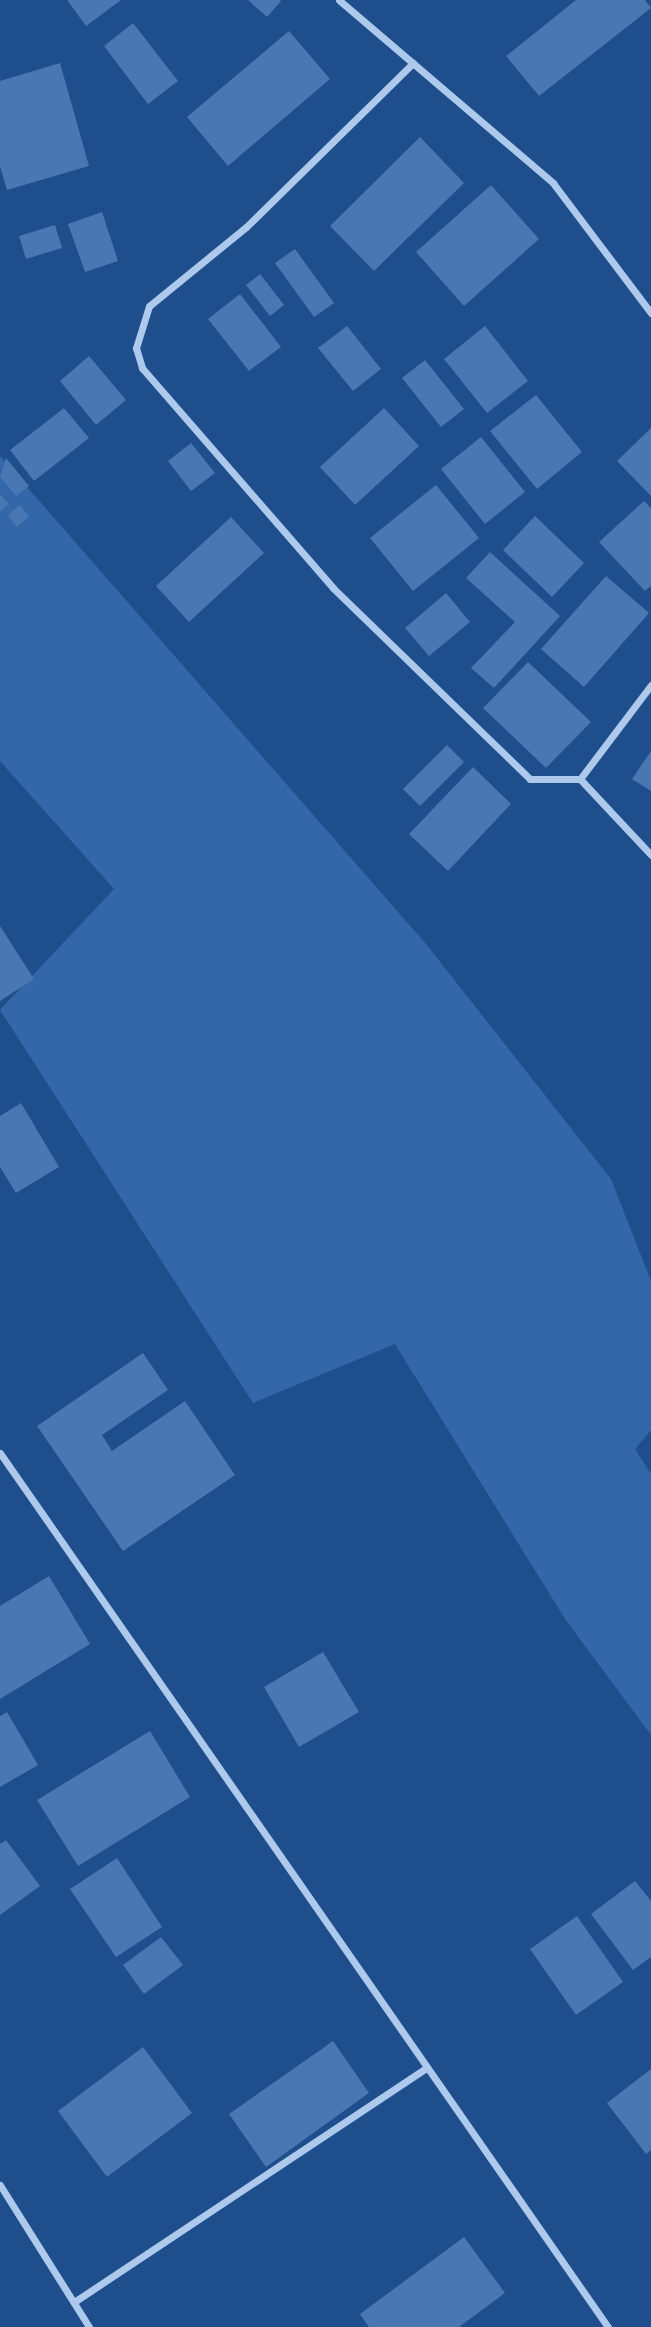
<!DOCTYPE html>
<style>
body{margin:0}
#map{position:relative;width:651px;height:2327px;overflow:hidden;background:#1f4e8d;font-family:"Golos Text",sans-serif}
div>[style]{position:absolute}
.green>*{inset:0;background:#3367aa}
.building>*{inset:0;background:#4877b4}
.minor>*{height:7px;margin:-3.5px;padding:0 3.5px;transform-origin:3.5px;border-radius:3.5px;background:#adc9ec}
span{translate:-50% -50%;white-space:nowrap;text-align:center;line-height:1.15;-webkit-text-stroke:5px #1f4e8d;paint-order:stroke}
</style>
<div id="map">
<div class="green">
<i style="clip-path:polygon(0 456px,426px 944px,611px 1179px,651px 1281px,651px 1430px,635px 1449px,651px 1474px,651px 1735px,565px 1619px,395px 1344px,253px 1403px,0 1010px,114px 889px,0 761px)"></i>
</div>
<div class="building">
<i style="clip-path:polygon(67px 0,121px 0,86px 26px)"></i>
<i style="clip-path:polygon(248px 0,280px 0,281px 1px,267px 17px)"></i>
<i style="clip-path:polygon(576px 0,645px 0,651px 8px,539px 96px,506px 56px)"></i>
<i style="clip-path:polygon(133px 23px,178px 81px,148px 104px,104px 46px)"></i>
<i style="clip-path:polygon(289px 31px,330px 79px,228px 166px,187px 117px)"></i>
<i style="clip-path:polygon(60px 63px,89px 166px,7px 190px,0 166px,0 81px)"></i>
<i style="clip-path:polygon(420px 137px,464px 183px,374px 271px,330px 226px)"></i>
<i style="clip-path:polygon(491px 185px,539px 239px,464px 306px,416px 252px)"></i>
<i style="clip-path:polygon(102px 212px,118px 261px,85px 272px,68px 224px)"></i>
<i style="clip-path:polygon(55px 225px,62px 248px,26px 259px,19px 236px)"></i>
<i style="clip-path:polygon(295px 249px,334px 303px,314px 317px,275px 263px)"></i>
<i style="clip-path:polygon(260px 274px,284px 305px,270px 316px,246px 285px)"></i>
<i style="clip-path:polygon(240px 294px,281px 347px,249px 371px,208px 319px)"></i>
<i style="clip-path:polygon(347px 326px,381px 369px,353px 391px,318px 348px)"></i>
<i style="clip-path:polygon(485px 326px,528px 381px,487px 413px,444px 359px)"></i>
<i style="clip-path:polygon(89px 356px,126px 400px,96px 425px,60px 381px)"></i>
<i style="clip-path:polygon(425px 360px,464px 409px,441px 427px,402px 378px)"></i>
<i style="clip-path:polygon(536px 395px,582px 452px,537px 489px,490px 431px)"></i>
<i style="clip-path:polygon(64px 408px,89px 438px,34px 481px,10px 450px)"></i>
<i style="clip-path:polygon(384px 408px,419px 446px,355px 505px,320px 467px)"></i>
<i style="clip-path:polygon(651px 428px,651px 496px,617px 461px)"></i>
<i style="clip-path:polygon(481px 437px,525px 492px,485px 524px,441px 469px)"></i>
<i style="clip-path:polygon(191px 443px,215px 473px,191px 491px,168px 461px)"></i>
<i style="clip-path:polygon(6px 458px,29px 486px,16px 496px,0 477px)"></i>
<i style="clip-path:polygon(436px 485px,479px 538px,413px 591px,370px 538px)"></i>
<i style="clip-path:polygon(0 494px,9px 504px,0 512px)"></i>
<i style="clip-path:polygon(644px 501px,651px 508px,651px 586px,645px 591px,599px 542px)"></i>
<i style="clip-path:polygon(20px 505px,29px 517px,17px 527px,8px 515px)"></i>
<i style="clip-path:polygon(535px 516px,584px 563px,552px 597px,503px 550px)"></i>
<i style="clip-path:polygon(231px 517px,264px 553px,189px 622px,156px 586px)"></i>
<i style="clip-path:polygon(490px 552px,560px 616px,494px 688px,471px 668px,515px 622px,466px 578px)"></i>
<i style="clip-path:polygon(606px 576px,649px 613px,584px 687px,541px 649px)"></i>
<i style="clip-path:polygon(446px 593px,470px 622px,429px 656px,405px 628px)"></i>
<i style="clip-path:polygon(528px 662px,591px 722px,546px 768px,483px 708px)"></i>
<i style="clip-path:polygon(447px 745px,464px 762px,420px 806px,403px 789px)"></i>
<i style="clip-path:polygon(651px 751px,651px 791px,632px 779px)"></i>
<i style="clip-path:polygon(473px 767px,511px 804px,448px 871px,409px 834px)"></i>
<i style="clip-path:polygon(0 926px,34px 979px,0 1001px)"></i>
<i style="clip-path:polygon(21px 1103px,59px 1167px,16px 1193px,0 1167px,0 1116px)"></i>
<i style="clip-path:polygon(143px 1353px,168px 1390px,102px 1435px,112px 1451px,185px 1401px,235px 1475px,123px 1551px,37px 1426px)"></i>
<i style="clip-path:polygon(49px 1576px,90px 1644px,0 1699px,0 1606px)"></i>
<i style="clip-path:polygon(323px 1652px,359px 1712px,299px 1747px,264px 1687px)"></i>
<i style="clip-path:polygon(7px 1712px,38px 1765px,0 1787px,0 1716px)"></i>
<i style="clip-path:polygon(150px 1731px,190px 1797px,78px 1866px,37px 1800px)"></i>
<i style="clip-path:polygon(6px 1840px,40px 1886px,0 1915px,0 1844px)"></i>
<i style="clip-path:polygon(117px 1858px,162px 1927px,116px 1957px,70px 1889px)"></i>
<i style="clip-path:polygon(635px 1881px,651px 1901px,651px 1957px,633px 1970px,591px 1914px)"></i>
<i style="clip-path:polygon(577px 1916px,623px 1982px,576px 2015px,530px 1949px)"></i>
<i style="clip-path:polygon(161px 1937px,183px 1965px,144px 1994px,123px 1965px)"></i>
<i style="clip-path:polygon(333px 2041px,369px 2093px,266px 2167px,229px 2114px)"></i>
<i style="clip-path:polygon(143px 2047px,192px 2113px,107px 2177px,58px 2111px)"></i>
<i style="clip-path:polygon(651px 2069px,651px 2150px,646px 2154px,607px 2103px)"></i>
<i style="clip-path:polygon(464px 2237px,505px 2293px,459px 2327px,369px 2327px,360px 2314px)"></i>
</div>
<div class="minor">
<i style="left:339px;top:0;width:282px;rotate:40.5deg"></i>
<i style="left:553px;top:183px;width:163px;rotate:53deg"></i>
<i style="left:413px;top:63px;width:234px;rotate:135.5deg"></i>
<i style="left:246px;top:227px;width:125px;rotate:140.8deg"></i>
<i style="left:149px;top:306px;width:44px;rotate:107.2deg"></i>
<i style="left:136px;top:348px;width:21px;rotate:73deg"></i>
<i style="left:142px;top:368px;width:291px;rotate:49deg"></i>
<i style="left:333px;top:588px;width:274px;rotate:44.1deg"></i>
<i style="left:530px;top:779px;width:50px"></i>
<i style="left:580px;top:779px;width:118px;rotate:-52.9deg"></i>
<i style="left:580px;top:779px;width:104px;rotate:46.9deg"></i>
<i style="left:0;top:1453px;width:1065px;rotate:55.18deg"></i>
<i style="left:0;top:2185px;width:168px;rotate:57.9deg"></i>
<i style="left:74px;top:2302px;width:421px;rotate:-33.6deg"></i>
</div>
</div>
